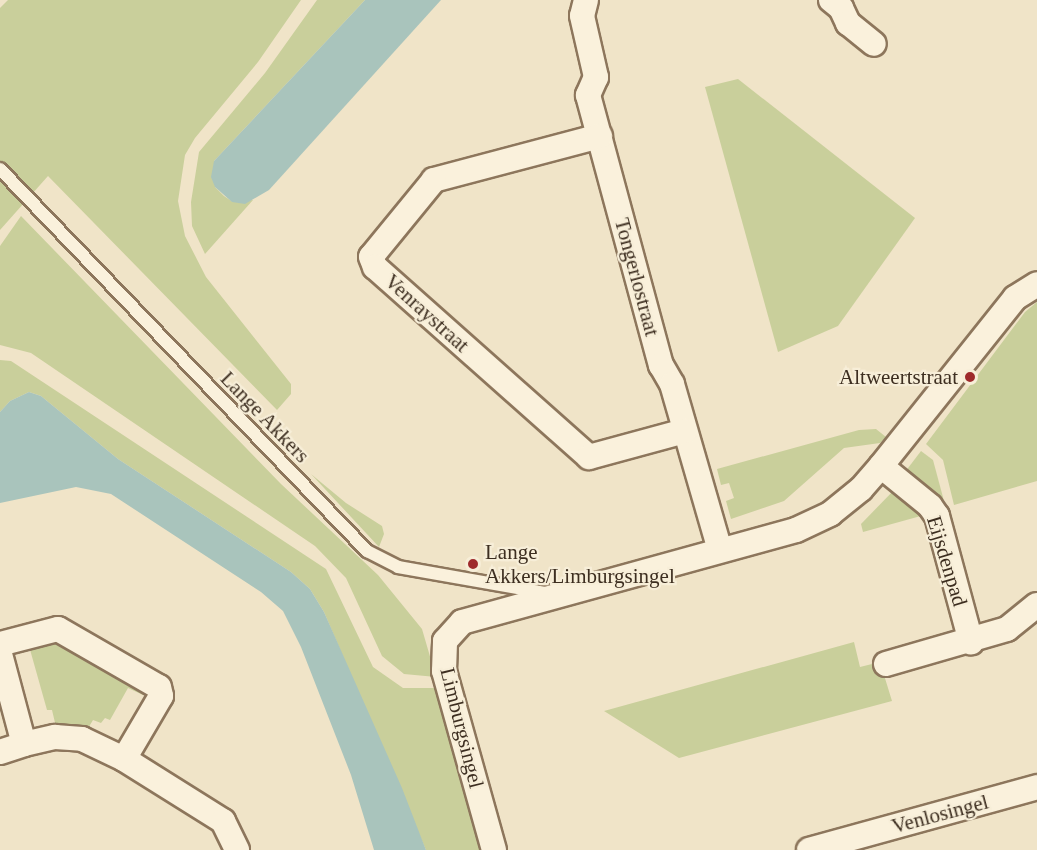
<!DOCTYPE html>
<style>
body{margin:0}
#map{position:relative;width:1037px;height:850px;overflow:hidden;background:#f0e4c8;font-family:"Times New Roman",serif}
div>[style]{position:absolute}
.green>*{inset:0;background:#c9cf9b}
.water>*{inset:0;background:#a9c4bc}
.roads{filter:drop-shadow(2px 0 #8d765c) drop-shadow(-2px 0 #8d765c) drop-shadow(0 2px #8d765c) drop-shadow(0 -2px #8d765c)}
.service>*{height:12px;margin:-6px;padding:0 6px;transform-origin:6px;border-radius:6px;background:#faf1dc}
.minor>*{height:24px;margin:-12px;padding:0 12px;transform-origin:12px;border-radius:12px;background:#faf1dc}
.dots>*{width:16px;height:16px;translate:-50% -50%;box-sizing:border-box;border:3px solid #f7eed8;border-radius:50%}
span{translate:-50% -50%;white-space:nowrap;text-align:center;line-height:1.15;-webkit-text-stroke:4.5px #f7eed8;paint-order:stroke}
.street-label{font-size:21px;color:#3d2e20}
.poi-label{font-size:21px;color:#3d2e20}
.right{translate:-100% -50%;text-align:right}
.left{translate:0 -50%;text-align:left}
</style>
<div id="map">
<div class="green">
<i style="clip-path:polygon(8px 0,301px 0,258px 62px,195px 138px,185px 155px,178px 201px,185px 236px,206px 277px,291px 384px,291px 394px,277px 410px,48px 176px,0 230px,0 8px)"></i>
<i style="clip-path:polygon(317px 0,365px 0,214px 161px,215px 187px,224px 196px,233px 202px,253px 200px,205px 254px,192px 226px,191px 202px,199px 152px,265px 73px)"></i>
<i style="clip-path:polygon(738px 79px,915px 218px,838px 326px,778px 352px,705px 87px)"></i>
<i style="clip-path:polygon(21px 216px,281px 484px,378px 575px,422px 629px,436px 677px,404px 674px,382px 656px,346px 578px,315px 546px,31px 353px,0 345px,0 246px)"></i>
<i style="clip-path:polygon(1037px 302px,1037px 481px,954px 505px,943px 460px,926px 444px,1025px 312px)"></i>
<i style="clip-path:polygon(0 360px,11px 361px,326px 569px,373px 667px,403px 688px,440px 688px,485px 850px,426px 850px,324px 612px,310px 589px,291px 572px,118px 459px,41px 396px,29px 392px,10px 401px,0 412px)"></i>
<i style="clip-path:polygon(876px 429px,886px 437px,880px 443px,844px 448px,784px 501px,731px 519px,726px 501px,734px 498px,729px 483px,721px 485px,717px 469px,859px 430px)"></i>
<i style="clip-path:polygon(921px 451px,933px 460px,944px 501px,939px 502px,905px 472px)"></i>
<i style="clip-path:polygon(311px 474px,346px 503px,382px 526px,384px 534px,379px 547px)"></i>
<i style="clip-path:polygon(896px 488px,928px 514px,863px 532px,861px 524px)"></i>
<i style="clip-path:polygon(56px 638px,146px 691px,143px 695px,128px 688px,110px 720px,105px 718px,101px 723px,93px 720px,87px 730px,56px 727px,52px 710px,47px 710px,29px 646px)"></i>
<i style="clip-path:polygon(854px 642px,860px 667px,880px 662px,892px 701px,679px 758px,604px 711px)"></i>
</div>
<div class="water">
<i style="clip-path:polygon(365px 0,441px 0,269px 190px,245px 204px,232px 202px,215px 187px,211px 177px,214px 161px)"></i>
<i style="clip-path:polygon(29px 392px,41px 396px,118px 459px,291px 572px,310px 589px,324px 612px,402px 788px,426px 850px,374px 850px,351px 775px,301px 647px,283px 611px,261px 592px,111px 494px,76px 487px,0 503px,0 412px,10px 401px)"></i>
</div>
<div class="roads">
<div class="service">
<i style="left:0;top:169px;width:530px;rotate:46.15deg"></i>
<i style="left:367px;top:551px;width:35px;rotate:27deg"></i>
<i style="left:398px;top:567px;width:149px;rotate:10deg"></i>
</div>
<div class="minor">
<i style="left:586px;top:0;width:16px;rotate:104deg"></i>
<i style="left:582px;top:16px;width:63px;rotate:77.1deg"></i>
<i style="left:596px;top:77px;width:20px;rotate:114deg"></i>
<i style="left:588px;top:95px;width:280px;rotate:74.9deg"></i>
<i style="left:661px;top:365px;width:22px;rotate:60deg"></i>
<i style="left:672px;top:384px;width:173px;rotate:73.9deg"></i>
<i style="left:831px;top:0;width:13px;rotate:39deg"></i>
<i style="left:841px;top:8px;width:17px;rotate:65deg"></i>
<i style="left:848px;top:23px;width:33px;rotate:39deg"></i>
<i style="left:600px;top:136px;width:172px;rotate:165.2deg"></i>
<i style="left:434px;top:180px;width:99px;rotate:129.3deg"></i>
<i style="left:371px;top:257px;width:11px;rotate:68deg"></i>
<i style="left:375px;top:267px;width:286px;rotate:41.6deg"></i>
<i style="left:589px;top:457px;width:99px;rotate:-15.2deg"></i>
<i style="left:881px;top:466px;width:63px;rotate:39.2deg"></i>
<i style="left:930px;top:506px;width:12px;rotate:55deg"></i>
<i style="left:937px;top:516px;width:131px;rotate:74.9deg"></i>
<i style="left:0;top:644px;width:60px;rotate:-14.5deg"></i>
<i style="left:58px;top:629px;width:116px;rotate:29.9deg"></i>
<i style="left:159px;top:687px;width:9px;rotate:77deg"></i>
<i style="left:161px;top:696px;width:73px;rotate:120.4deg"></i>
<i style="left:0;top:654px;width:93px;rotate:75.1deg"></i>
<i style="left:24px;top:744px;width:32px;rotate:-13deg"></i>
<i style="left:55px;top:737px;width:27px;rotate:4deg"></i>
<i style="left:82px;top:739px;width:47px;rotate:25.5deg"></i>
<i style="left:124px;top:759px;width:117px;rotate:32.1deg"></i>
<i style="left:223px;top:821px;width:32px;rotate:64deg"></i>
<i style="left:886px;top:664px;width:126px;rotate:-16.1deg"></i>
<i style="left:1007px;top:629px;width:38px;rotate:-39deg"></i>
<i style="left:0;top:752px;width:25px;rotate:-18deg"></i>
<i style="left:494px;top:850px;width:186px;rotate:-105.6deg"></i>
<i style="left:444px;top:671px;width:30px;rotate:-88deg"></i>
<i style="left:445px;top:641px;width:25px;rotate:-48deg"></i>
<i style="left:462px;top:622px;width:346px;rotate:-15.4deg"></i>
<i style="left:796px;top:530px;width:38px;rotate:-25deg"></i>
<i style="left:830px;top:514px;width:40px;rotate:-39deg"></i>
<i style="left:861px;top:489px;width:30px;rotate:-49deg"></i>
<i style="left:881px;top:466px;width:215px;rotate:-51.4deg"></i>
<i style="left:1015px;top:298px;width:26px;rotate:-32deg"></i>
<i style="left:809px;top:850px;width:237px;rotate:-15.4deg"></i>
</div>
</div>
<div class="dots">
<i style="left:970px;top:377px;background:#9e2a2b"></i>
<i style="left:473px;top:564px;background:#9e2a2b"></i>
</div>
<div class="street-label">
<span style="left:637px;top:277px;rotate:75deg">Tongerlostraat</span>
<span style="left:427px;top:313px;rotate:42deg">Venraystraat</span>
<span style="left:265px;top:417px;rotate:46deg">Lange Akkers</span>
<span style="left:947px;top:561px;rotate:73deg">Eijsdenpad</span>
<span style="left:462px;top:728px;rotate:76deg">Limburgsingel</span>
<span style="left:940px;top:814px;rotate:-15deg">Venlosingel</span>
</div>
<div class="poi-label">
<span class="right" style="left:958px;top:377px">Altweertstraat</span>
<span class="left" style="left:485px;top:564px">Lange<br>Akkers/Limburgsingel</span>
</div>
</div>
